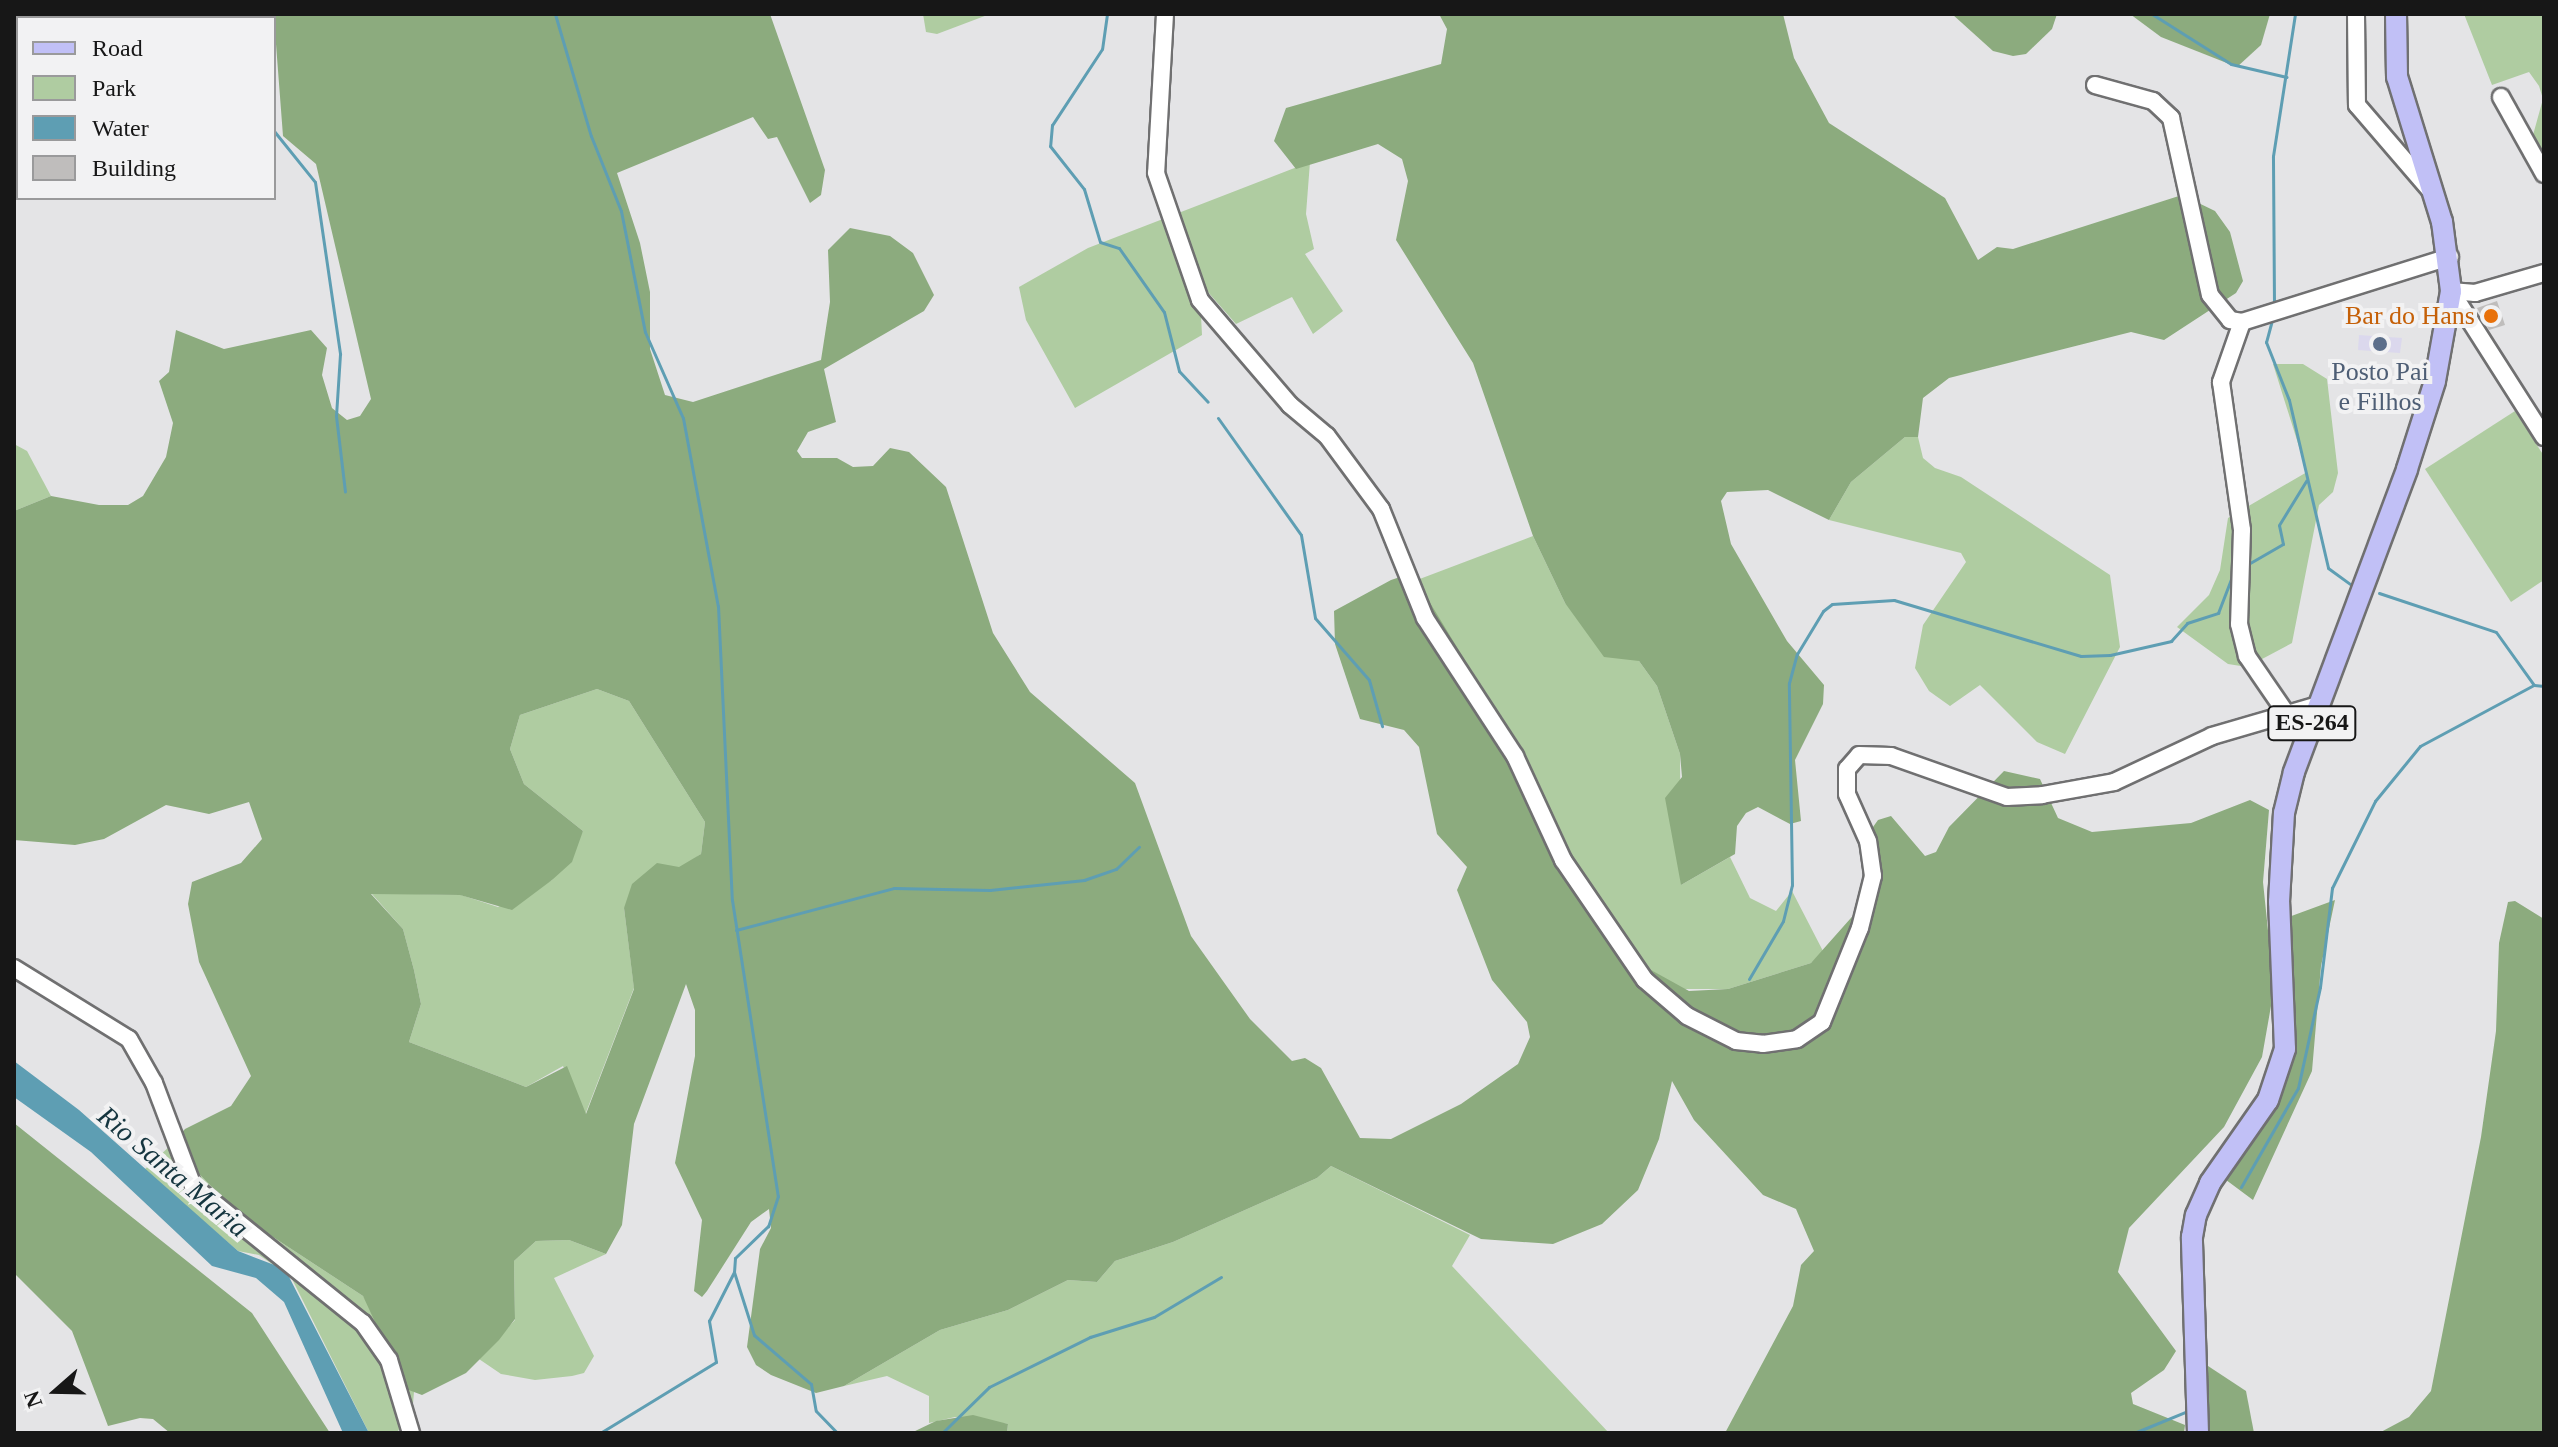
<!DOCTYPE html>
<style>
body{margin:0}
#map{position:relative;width:2558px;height:1447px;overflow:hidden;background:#e4e4e6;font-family:Georgia,serif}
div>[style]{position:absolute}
.industrial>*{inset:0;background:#dbd8ed}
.green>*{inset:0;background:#afcca1}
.forest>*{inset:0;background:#8cab7e}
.water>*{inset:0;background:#5e9eb3}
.stream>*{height:3px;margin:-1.5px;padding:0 1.5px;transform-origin:1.5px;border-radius:1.5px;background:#5e9eb3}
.building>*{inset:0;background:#bfbdbc}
.roads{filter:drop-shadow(2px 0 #707071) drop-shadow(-2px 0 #707071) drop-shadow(0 2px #707071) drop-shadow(0 -2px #707071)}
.minor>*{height:16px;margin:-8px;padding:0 8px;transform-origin:8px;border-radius:8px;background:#fff}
.major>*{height:20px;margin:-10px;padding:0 10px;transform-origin:10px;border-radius:10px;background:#c1c0f6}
.dots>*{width:22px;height:22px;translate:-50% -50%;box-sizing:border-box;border:4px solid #f2f2f3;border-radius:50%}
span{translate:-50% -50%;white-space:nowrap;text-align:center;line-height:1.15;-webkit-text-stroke:8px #f2f2f3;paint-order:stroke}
.shield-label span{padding:2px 6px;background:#f2f2f3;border:2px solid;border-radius:6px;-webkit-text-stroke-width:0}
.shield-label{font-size:24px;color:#171717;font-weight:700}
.food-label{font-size:26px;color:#c56008}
.right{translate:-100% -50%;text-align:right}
.service-label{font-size:26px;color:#4e5e75}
.water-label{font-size:28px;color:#15353f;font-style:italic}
.frame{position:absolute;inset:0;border:16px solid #171717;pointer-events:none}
.legend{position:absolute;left:16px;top:16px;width:260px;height:184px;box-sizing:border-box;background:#f2f2f3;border:2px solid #9a9a9b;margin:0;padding:10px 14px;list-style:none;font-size:24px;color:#171717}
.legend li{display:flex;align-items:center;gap:16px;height:40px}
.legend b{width:40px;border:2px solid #9a9a9b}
.north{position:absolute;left:16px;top:1351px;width:80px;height:80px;-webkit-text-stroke:6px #f2f2f3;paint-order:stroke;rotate:250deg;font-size:22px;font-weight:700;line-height:32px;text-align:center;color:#171717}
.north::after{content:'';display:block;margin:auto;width:28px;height:36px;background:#171717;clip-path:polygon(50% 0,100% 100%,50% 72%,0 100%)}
</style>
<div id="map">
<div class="industrial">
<i style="clip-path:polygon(2359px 335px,2402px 338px,2400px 353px,2358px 350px)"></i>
</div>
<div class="green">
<i style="clip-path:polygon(923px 14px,990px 14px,937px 34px,926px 32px)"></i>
<i style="clip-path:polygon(2464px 14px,2544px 14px,2544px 159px,2533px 135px,2543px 99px,2539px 86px,2529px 72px,2492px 85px)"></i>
<i style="clip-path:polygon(1310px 162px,1306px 214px,1314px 249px,1305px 254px,1343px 311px,1313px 334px,1292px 297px,1236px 324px,1207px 291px,1200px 296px,1202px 335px,1075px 408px,1026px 320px,1019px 287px,1088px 248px)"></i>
<i style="clip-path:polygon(2273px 364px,2303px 364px,2327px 379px,2338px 473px,2333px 492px,2319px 505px,2292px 643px,2247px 667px,2228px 664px,2177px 627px,2209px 595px,2220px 570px,2228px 518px,2307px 472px)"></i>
<i style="clip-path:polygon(2515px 411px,2544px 456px,2544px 580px,2511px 602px,2425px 469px)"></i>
<i style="clip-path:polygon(1905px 437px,1918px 437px,1923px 458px,1935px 468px,1961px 477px,2110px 575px,2120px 647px,2065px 754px,2037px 742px,1980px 685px,1950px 706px,1929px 691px,1915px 668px,1923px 625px,1966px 562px,1961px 553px,1829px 520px,1851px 482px)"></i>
<i style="clip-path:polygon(14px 444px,27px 451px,51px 496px,14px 511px)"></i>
<i style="clip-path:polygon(1533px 536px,1565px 603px,1639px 661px,1657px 686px,1680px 754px,1681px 885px,1730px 857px,1750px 898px,1776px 911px,1792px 891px,1824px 953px,1811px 963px,1728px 989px,1683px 989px,1642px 965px,1574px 865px,1417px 580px)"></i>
<i style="clip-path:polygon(597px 689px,629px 701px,705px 822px,701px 854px,624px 908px,634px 988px,585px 1115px,563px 1066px,526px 1087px,409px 1042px,421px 1004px,414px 970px,403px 929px,371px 893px,461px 895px,498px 907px,552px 880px,583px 831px,524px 784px,510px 749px,520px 715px)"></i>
<i style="clip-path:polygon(171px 1145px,238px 1214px,363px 1296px,385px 1331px,393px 1368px,414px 1392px,411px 1427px,403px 1422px,397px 1433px,369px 1433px,291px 1277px,259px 1255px,238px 1251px,144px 1170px)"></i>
<i style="clip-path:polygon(1331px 1166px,1470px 1235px,1452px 1266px,1609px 1433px,1007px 1433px,1008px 1424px,955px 1417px,929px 1423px,929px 1396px,887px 1376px,844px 1386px,940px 1330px,1008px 1310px,1068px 1280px,1097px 1282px,1115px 1261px,1173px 1242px,1317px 1178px)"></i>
<i style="clip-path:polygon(569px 1240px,606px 1254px,554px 1278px,594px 1356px,584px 1373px,572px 1376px,535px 1380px,501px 1374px,479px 1359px,515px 1320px,514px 1261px,536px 1241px)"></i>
</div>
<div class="forest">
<i style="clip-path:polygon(evenodd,256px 14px,770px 14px,825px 170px,821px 195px,810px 203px,777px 137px,768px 139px,753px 117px,617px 173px,640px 243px,650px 292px,650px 349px,665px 395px,693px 402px,821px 360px,830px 302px,828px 250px,850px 228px,890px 236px,913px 253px,934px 295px,924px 311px,824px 369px,836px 422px,808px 432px,797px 451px,802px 458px,837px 458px,853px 467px,873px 466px,890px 448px,909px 452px,946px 487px,993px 633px,1030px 692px,1135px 783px,1191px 936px,1250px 1019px,1292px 1061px,1305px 1058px,1321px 1068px,1360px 1138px,1391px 1139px,1461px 1104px,1518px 1064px,1530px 1037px,1527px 1022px,1492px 980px,1457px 890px,1467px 867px,1437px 834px,1419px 747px,1404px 730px,1360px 719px,1335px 644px,1334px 611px,1391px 580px,1412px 573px,1512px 738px,1574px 865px,1642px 965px,1689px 991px,1728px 989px,1811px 963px,1866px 901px,1868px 834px,1878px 820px,1891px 816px,1925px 856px,1936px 852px,1949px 827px,2004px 771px,2040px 779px,2058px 818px,2092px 832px,2191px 823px,2250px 800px,2269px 810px,2263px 882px,2274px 989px,2262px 1057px,2224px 1127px,2129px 1228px,2118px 1272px,2176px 1351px,2164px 1370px,2131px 1393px,2133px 1404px,2185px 1425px,2184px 1433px,1725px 1433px,1793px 1306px,1801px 1265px,1814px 1251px,1796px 1209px,1763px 1195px,1694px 1120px,1672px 1081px,1659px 1139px,1638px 1190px,1602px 1224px,1553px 1244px,1481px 1239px,1331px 1166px,1317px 1178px,1173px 1242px,1115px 1261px,1097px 1282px,1068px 1280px,1008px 1310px,940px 1330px,844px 1386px,816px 1393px,771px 1375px,756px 1365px,747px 1347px,760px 1249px,771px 1228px,769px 1209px,751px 1222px,707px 1291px,702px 1297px,694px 1291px,702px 1220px,675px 1163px,695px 1056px,695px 1010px,686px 984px,634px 1124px,622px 1225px,606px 1254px,569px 1240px,536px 1241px,514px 1261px,515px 1319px,499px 1340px,466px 1373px,422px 1395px,406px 1389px,363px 1296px,238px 1214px,171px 1145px,185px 1129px,231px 1106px,251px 1076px,199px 962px,188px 904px,192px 882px,241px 863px,262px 839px,249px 802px,209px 814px,166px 805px,104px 839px,75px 845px,14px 840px,14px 511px,51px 496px,99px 505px,128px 505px,143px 496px,166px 457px,173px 423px,159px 381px,169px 372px,176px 330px,224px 349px,311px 330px,327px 348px,322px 375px,332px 408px,347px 420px,360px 416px,371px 399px,316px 164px,283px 136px,274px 18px,256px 14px,597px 689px,629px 701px,705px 822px,701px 854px,679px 867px,657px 863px,632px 884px,624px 908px,634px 989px,586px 1114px,567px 1066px,526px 1087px,409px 1042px,421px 1004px,414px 970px,403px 929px,371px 894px,460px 895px,512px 910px,552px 880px,572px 862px,583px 831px,524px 784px,510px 749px,520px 715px,597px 689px)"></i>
<i style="clip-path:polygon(1439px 14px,1783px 14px,1794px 58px,1829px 123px,1945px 198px,1978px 260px,1997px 247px,2013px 249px,2182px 195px,2215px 211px,2230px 232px,2243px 281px,2236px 293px,2164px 340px,2131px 332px,1949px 378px,1923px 398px,1918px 437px,1905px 437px,1851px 482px,1829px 520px,1768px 490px,1727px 492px,1721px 501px,1731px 544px,1787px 641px,1824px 685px,1823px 704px,1795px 760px,1801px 821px,1790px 824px,1758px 807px,1746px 813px,1737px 826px,1735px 854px,1681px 885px,1665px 798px,1682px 777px,1680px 754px,1657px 686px,1639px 661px,1604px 657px,1565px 603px,1533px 536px,1473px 363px,1396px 240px,1408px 181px,1402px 159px,1378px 144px,1296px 169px,1274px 141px,1286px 108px,1441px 64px,1447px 29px)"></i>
<i style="clip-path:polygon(1952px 14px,2057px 14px,2052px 29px,2026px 54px,2013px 56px,1993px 51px)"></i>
<i style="clip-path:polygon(2130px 14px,2270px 14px,2261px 45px,2237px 67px,2161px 37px)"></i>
<i style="clip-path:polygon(2335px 900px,2321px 966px,2312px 1071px,2253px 1200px,2214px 1171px,2257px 1110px,2292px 990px,2286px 918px)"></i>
<i style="clip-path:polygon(2515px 901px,2544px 919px,2544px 1433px,2379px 1433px,2409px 1417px,2431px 1391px,2481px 1137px,2496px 1031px,2499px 943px,2508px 902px)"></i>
<i style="clip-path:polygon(14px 1123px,252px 1313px,330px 1433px,170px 1433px,153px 1419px,140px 1418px,108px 1426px,72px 1331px,14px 1273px)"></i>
<i style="clip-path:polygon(2205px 1364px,2246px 1391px,2254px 1433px,2199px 1433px)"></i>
<i style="clip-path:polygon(973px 1415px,1008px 1424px,1007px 1433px,911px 1433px,936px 1421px)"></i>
</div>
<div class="water">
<i style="clip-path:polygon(14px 1061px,79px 1110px,238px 1251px,285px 1269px,369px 1433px,343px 1433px,284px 1302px,256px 1278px,212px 1266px,91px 1152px,14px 1097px)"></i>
</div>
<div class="stream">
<i style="left:208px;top:14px;width:5px;rotate:53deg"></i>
<i style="left:555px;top:14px;width:127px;rotate:73.6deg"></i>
<i style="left:591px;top:136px;width:81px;rotate:68.2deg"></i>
<i style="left:621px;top:211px;width:123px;rotate:78.8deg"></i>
<i style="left:645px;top:332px;width:94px;rotate:66.2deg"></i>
<i style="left:683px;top:418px;width:191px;rotate:79.5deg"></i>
<i style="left:718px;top:606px;width:294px;rotate:87.3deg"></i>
<i style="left:732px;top:900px;width:300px;rotate:81.2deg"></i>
<i style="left:778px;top:1196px;width:32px;rotate:108deg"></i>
<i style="left:768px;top:1226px;width:46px;rotate:135.9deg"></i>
<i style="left:735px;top:1258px;width:14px;rotate:94deg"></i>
<i style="left:734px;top:1272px;width:66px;rotate:72.4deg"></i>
<i style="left:754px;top:1335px;width:75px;rotate:40.7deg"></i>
<i style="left:811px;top:1384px;width:27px;rotate:80deg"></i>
<i style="left:816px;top:1411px;width:30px;rotate:46deg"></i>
<i style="left:1107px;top:14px;width:35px;rotate:98deg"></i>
<i style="left:1102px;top:49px;width:91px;rotate:123.3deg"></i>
<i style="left:1052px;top:125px;width:21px;rotate:95deg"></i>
<i style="left:1050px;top:146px;width:55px;rotate:51.7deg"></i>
<i style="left:1084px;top:189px;width:55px;rotate:73.2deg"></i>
<i style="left:1100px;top:242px;width:20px;rotate:18deg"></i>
<i style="left:1119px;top:248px;width:78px;rotate:54.9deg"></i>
<i style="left:1164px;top:312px;width:61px;rotate:75.7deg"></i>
<i style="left:1179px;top:371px;width:42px;rotate:46.9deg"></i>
<i style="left:2152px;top:14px;width:93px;rotate:32.3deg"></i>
<i style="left:2231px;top:64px;width:57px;rotate:13.1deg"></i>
<i style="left:274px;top:131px;width:65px;rotate:51.2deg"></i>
<i style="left:315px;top:182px;width:174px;rotate:81.7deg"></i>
<i style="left:340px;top:354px;width:62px;rotate:93.7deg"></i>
<i style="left:336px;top:416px;width:76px;rotate:83.2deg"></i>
<i style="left:2274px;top:304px;width:148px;rotate:-90.4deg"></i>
<i style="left:2273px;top:156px;width:144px;rotate:-81.2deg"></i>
<i style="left:2272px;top:320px;width:23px;rotate:105deg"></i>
<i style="left:2266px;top:342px;width:62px;rotate:68.4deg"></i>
<i style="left:2289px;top:400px;width:172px;rotate:76.9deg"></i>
<i style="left:2328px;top:568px;width:27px;rotate:36deg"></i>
<i style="left:1218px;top:418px;width:143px;rotate:54.6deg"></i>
<i style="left:1301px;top:535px;width:84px;rotate:80.4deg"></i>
<i style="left:1315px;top:618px;width:82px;rotate:48.9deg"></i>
<i style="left:1369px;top:680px;width:48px;rotate:74.2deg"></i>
<i style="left:2250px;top:563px;width:38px;rotate:-30deg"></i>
<i style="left:2283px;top:544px;width:19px;rotate:-102deg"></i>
<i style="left:2279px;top:525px;width:52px;rotate:-58.5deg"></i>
<i style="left:2379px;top:593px;width:123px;rotate:18.4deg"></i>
<i style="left:2496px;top:632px;width:65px;rotate:54.4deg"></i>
<i style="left:736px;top:930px;width:163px;rotate:-14.9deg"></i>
<i style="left:894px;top:888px;width:96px;rotate:1.2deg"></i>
<i style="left:990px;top:890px;width:95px;rotate:-6.1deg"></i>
<i style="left:1084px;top:880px;width:34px;rotate:-19deg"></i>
<i style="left:1116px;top:869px;width:32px;rotate:-44deg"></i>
<i style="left:1749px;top:979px;width:67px;rotate:-59.6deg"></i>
<i style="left:1783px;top:921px;width:37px;rotate:-76deg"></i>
<i style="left:1792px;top:885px;width:202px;rotate:-90.9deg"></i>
<i style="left:1789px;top:683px;width:30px;rotate:-75deg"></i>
<i style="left:1797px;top:654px;width:50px;rotate:-58.8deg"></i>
<i style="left:1823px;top:611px;width:11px;rotate:-38deg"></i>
<i style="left:1832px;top:604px;width:62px;rotate:-3.7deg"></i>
<i style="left:1894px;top:600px;width:195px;rotate:16.7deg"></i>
<i style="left:2081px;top:656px;width:29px;rotate:-2deg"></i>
<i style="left:2110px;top:655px;width:63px;rotate:-12.9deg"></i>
<i style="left:2171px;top:641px;width:24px;rotate:-48deg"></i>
<i style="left:2187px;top:623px;width:33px;rotate:-18deg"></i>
<i style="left:2218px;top:613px;width:42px;rotate:-69deg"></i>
<i style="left:2241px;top:1187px;width:114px;rotate:-60.1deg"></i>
<i style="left:2298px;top:1088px;width:103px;rotate:-77.7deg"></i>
<i style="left:2320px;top:987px;width:100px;rotate:-83.1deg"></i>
<i style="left:2332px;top:888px;width:97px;rotate:-63.7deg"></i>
<i style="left:2375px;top:801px;width:71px;rotate:-50.7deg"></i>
<i style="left:2420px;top:746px;width:129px;rotate:-28.2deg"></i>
<i style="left:2534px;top:685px;width:10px;rotate:6deg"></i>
<i style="left:600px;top:1433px;width:136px;rotate:-31.5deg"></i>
<i style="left:716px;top:1362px;width:42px;rotate:-99.7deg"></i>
<i style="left:709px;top:1321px;width:55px;rotate:-63deg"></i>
<i style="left:942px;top:1433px;width:66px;rotate:-44.4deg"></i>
<i style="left:989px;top:1387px;width:113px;rotate:-26.3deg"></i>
<i style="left:1090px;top:1337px;width:67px;rotate:-17.4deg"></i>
<i style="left:1154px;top:1317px;width:78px;rotate:-30.8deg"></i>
<i style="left:2134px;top:1433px;width:55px;rotate:-22.4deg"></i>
</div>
<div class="building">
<i style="clip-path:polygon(2497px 301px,2505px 325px,2489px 330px,2477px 308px)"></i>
</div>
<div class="roads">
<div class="minor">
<i style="left:1165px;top:14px;width:159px;rotate:93.2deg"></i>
<i style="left:1156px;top:173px;width:134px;rotate:70.9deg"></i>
<i style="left:1200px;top:300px;width:138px;rotate:49.4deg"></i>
<i style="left:1290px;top:405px;width:48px;rotate:40deg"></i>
<i style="left:1327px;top:436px;width:91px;rotate:53.5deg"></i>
<i style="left:1381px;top:509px;width:118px;rotate:68deg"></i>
<i style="left:1425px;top:618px;width:165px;rotate:56.9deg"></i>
<i style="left:1515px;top:756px;width:115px;rotate:65.2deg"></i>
<i style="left:1563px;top:860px;width:145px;rotate:55.7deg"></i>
<i style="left:1645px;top:980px;width:55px;rotate:40.6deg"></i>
<i style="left:1687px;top:1016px;width:55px;rotate:27deg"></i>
<i style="left:1736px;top:1041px;width:27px;rotate:6deg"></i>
<i style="left:1763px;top:1044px;width:34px;rotate:-8deg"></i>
<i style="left:1797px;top:1039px;width:30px;rotate:-34deg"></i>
<i style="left:1822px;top:1022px;width:101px;rotate:-68deg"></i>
<i style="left:1860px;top:928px;width:54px;rotate:-76deg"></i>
<i style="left:1873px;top:876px;width:35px;rotate:-98deg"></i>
<i style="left:1868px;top:841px;width:51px;rotate:-114.1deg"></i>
<i style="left:1847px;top:794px;width:25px;rotate:-90deg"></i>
<i style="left:1847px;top:769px;width:18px;rotate:-49deg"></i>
<i style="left:1859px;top:755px;width:32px;rotate:2deg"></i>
<i style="left:1891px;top:756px;width:123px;rotate:19.5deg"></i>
<i style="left:2007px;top:797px;width:35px;rotate:-3deg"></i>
<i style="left:2042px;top:795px;width:73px;rotate:-10.2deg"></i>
<i style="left:2114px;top:782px;width:108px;rotate:-25.1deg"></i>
<i style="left:2212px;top:736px;width:110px;rotate:-16.3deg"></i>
<i style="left:2356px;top:14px;width:91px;rotate:89.4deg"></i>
<i style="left:2357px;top:105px;width:112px;rotate:49.3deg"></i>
<i style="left:2095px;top:85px;width:60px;rotate:15.4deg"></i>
<i style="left:2153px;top:101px;width:25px;rotate:43deg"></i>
<i style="left:2171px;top:118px;width:181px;rotate:77.6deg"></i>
<i style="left:2210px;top:295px;width:32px;rotate:51deg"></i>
<i style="left:2230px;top:320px;width:12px;rotate:9deg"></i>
<i style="left:2242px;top:322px;width:218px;rotate:-17.4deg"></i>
<i style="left:2501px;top:97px;width:88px;rotate:60.8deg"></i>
<i style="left:2451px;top:291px;width:173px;rotate:57.5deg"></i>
<i style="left:2451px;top:291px;width:24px;rotate:5deg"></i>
<i style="left:2475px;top:293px;width:72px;rotate:-16.2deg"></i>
<i style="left:2242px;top:322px;width:64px;rotate:109.3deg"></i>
<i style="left:2221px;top:382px;width:149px;rotate:81.9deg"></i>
<i style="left:2242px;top:530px;width:94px;rotate:91.8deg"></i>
<i style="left:2239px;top:624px;width:33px;rotate:76deg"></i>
<i style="left:2247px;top:656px;width:69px;rotate:55.6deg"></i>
<i style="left:14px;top:968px;width:135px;rotate:31.7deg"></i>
<i style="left:129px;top:1039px;width:51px;rotate:60.4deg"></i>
<i style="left:154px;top:1083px;width:110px;rotate:69.3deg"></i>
<i style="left:193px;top:1186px;width:218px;rotate:38.9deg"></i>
<i style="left:363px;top:1323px;width:45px;rotate:54.9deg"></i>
<i style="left:389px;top:1360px;width:76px;rotate:73.2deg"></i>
</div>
<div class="major">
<i style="left:2198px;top:1433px;width:196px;rotate:-91.8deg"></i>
<i style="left:2192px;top:1237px;width:22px;rotate:-80deg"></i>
<i style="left:2196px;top:1215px;width:35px;rotate:-66deg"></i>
<i style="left:2210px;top:1183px;width:101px;rotate:-55.1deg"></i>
<i style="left:2268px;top:1100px;width:54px;rotate:-71.6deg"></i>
<i style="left:2285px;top:1049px;width:147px;rotate:-92.3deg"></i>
<i style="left:2279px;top:902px;width:89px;rotate:-86.8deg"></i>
<i style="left:2284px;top:813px;width:42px;rotate:-76.3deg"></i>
<i style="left:2294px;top:772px;width:323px;rotate:-69.5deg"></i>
<i style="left:2407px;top:469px;width:92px;rotate:-72.3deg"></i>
<i style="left:2435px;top:381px;width:91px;rotate:-79.9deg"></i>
<i style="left:2451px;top:291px;width:70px;rotate:-97.4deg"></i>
<i style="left:2442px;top:222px;width:152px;rotate:-107.2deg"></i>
<i style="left:2397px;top:77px;width:63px;rotate:-90.9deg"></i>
</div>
</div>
<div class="dots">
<i style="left:2491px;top:316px;background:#e8710a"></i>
<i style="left:2380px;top:344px;background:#5c6f8a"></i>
</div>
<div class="shield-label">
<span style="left:2312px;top:723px">ES-264</span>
</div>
<div class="food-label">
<span class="right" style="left:2475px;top:316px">Bar do Hans</span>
</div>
<div class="service-label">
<span style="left:2380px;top:387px">Posto Pai<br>e Filhos</span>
</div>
<div class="water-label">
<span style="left:173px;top:1172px;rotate:40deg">Rio Santa Maria</span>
</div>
<div class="frame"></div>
<ul class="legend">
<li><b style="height:10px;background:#c1c0f6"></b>Road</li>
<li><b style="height:22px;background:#afcca1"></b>Park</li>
<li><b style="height:22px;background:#5e9eb3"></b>Water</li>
<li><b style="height:22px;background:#bfbdbc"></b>Building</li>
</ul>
<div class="north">N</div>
</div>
